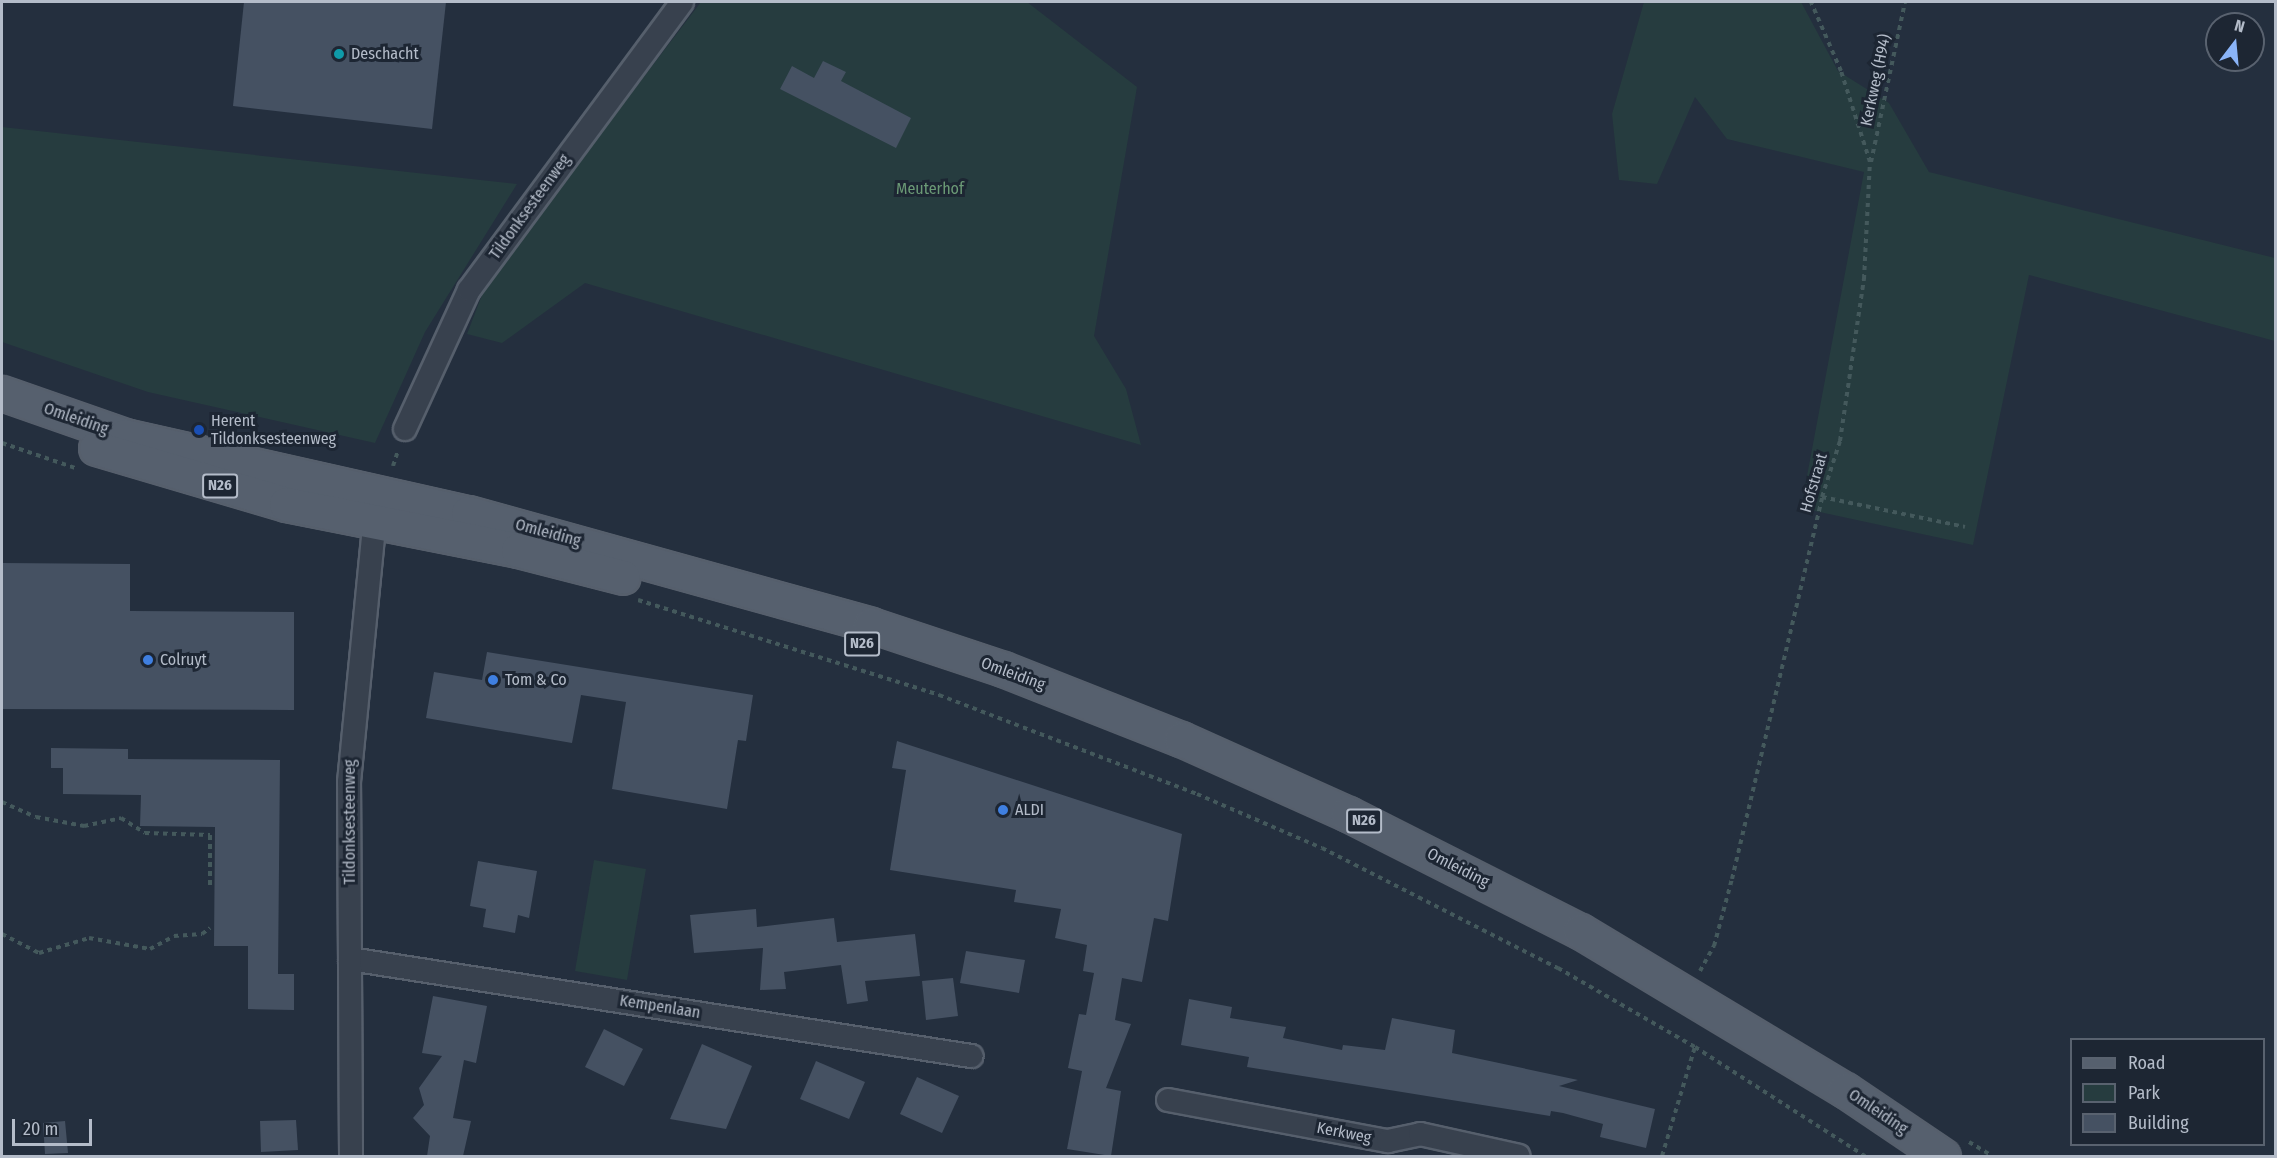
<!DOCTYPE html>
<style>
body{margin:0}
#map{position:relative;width:2277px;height:1158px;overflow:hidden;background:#242f3e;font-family:"Fira Sans Condensed",sans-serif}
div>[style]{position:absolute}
.green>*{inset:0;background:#263c3f}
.building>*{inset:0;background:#455162}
.path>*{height:4px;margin-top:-2px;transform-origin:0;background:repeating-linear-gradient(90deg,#44595c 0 4.5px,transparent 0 9px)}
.roads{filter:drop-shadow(2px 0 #565f6c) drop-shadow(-2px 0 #565f6c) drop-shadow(0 2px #565f6c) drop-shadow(0 -2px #565f6c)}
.minor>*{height:22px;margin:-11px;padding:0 11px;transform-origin:11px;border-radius:11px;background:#38414e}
.primary>*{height:33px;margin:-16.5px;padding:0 16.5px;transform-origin:16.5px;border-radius:16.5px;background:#56606e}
.dots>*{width:16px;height:16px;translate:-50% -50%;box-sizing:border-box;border:3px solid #1d2633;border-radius:50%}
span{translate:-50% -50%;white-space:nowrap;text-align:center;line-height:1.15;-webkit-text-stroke:6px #1d2633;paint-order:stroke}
.shield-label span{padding:2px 4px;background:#1d2633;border:2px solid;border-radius:4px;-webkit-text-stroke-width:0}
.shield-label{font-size:15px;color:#b4bcc9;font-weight:700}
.poi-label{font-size:16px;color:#b4bcc9}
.left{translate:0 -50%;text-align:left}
.street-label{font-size:16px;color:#b4bcc9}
.park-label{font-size:16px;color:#6b9a76}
.frame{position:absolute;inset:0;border:3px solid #b4bcc9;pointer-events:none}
.legend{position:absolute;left:2070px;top:1038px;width:195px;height:108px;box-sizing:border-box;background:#1d2633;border:2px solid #59626f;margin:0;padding:8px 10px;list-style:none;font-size:18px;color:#b4bcc9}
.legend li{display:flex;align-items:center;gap:12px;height:30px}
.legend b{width:30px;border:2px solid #59626f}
.north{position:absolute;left:2205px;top:12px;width:60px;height:60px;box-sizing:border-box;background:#1d2633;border:2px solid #59626f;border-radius:50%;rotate:16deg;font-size:16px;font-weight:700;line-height:24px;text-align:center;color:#b4bcc9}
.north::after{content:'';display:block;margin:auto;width:21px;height:27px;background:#8ab4f8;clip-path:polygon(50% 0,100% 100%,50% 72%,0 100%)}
.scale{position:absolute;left:12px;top:1119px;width:80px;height:27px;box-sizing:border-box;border:3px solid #b4bcc9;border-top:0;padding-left:8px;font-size:18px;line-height:21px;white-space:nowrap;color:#b4bcc9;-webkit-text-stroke:4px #1d2633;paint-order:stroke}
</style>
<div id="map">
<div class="green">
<i style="clip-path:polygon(701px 2px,1027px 2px,1137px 87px,1094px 336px,1126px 389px,1141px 445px,585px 283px,502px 343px,467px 334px,487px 282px)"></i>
<i style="clip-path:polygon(1644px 2px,1801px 2px,1838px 71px,1889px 103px,1929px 172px,2275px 258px,2275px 341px,2029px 275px,1973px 545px,1801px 508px,1864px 172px,1727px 139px,1695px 97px,1657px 184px,1619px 180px,1612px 114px)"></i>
<i style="clip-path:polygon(2px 127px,517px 184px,425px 332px,375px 443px,148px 392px,2px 342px)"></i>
<i style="clip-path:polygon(594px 860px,646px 869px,627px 980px,575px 971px)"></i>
</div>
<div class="building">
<i style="clip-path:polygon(244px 2px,446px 2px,432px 129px,233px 106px)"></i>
<i style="clip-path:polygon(823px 61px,846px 72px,841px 81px,911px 118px,896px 148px,780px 89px,792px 66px,814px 78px)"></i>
<i style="clip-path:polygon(2px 563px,130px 564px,130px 611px,294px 612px,294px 710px,2px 709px)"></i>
<i style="clip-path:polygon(487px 652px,753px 695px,746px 741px,738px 740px,727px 809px,612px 789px,626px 702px,581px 695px,572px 743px,426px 718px,434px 672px,482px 680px)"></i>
<i style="clip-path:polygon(897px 741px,1182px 834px,1168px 921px,1154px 918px,1142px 982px,1122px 978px,1115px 1020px,1131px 1024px,1106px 1088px,1121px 1091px,1111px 1156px,1067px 1149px,1082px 1071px,1068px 1068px,1079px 1014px,1086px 1015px,1094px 973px,1083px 971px,1087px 945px,1055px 938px,1061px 909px,1014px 902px,1016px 890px,890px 870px,906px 770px,892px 768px)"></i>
<i style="clip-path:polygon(51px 748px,128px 749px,128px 759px,280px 760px,278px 974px,294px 974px,294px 1010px,248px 1009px,248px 946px,214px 946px,215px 827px,140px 826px,141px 795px,63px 794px,63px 768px,51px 768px)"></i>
<i style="clip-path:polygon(478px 861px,537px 871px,529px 918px,518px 915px,515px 933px,483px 927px,486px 909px,470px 906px)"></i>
<i style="clip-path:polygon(756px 909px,757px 927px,834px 918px,837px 942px,915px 934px,920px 976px,865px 981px,868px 1001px,847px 1004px,841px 965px,784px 972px,786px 989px,760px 990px,763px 948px,694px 953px,690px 915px)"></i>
<i style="clip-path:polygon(966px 951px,1025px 960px,1019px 993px,960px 983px)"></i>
<i style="clip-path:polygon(953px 978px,958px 1016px,926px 1020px,922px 981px)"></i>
<i style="clip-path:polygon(433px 996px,487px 1006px,476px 1063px,464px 1060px,453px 1118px,471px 1121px,463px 1156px,427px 1156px,430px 1136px,413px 1118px,424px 1105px,419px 1088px,442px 1056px,422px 1053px)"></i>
<i style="clip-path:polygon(1189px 999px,1232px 1007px,1230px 1018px,1286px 1027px,1283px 1038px,1342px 1050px,1343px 1045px,1385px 1050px,1392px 1018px,1455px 1030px,1452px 1053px,1578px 1080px,1559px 1086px,1655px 1109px,1646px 1148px,1600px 1137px,1603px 1124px,1563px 1113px,1551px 1111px,1550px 1116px,1247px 1067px,1249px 1057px,1181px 1045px)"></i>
<i style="clip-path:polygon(604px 1029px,643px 1049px,624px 1086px,585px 1067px)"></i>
<i style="clip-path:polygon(702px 1044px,752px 1066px,726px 1129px,670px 1119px)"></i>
<i style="clip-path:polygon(816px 1061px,865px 1082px,849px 1119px,800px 1099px)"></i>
<i style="clip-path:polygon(917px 1077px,959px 1096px,942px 1133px,900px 1114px)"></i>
<i style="clip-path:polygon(296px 1120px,298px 1150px,261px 1152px,260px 1121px)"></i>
<i style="clip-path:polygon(65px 1121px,68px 1153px,45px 1154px,43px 1123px)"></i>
</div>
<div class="path">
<i style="left:1871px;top:162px;width:164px;rotate:-78deg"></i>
<i style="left:2px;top:443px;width:77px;rotate:18.9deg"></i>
<i style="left:393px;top:466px;width:16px;rotate:-72deg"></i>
<i style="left:1822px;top:497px;width:146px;rotate:11.8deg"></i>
<i style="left:638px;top:600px;width:316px;rotate:17.5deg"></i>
<i style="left:939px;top:695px;width:276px;rotate:21deg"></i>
<i style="left:1197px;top:794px;width:136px;rotate:23.4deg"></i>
<i style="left:1322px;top:848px;width:265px;rotate:27deg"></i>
<i style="left:1558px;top:968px;width:158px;rotate:30deg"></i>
<i style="left:1695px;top:1047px;width:202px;rotate:32.7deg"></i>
<i style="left:2px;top:802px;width:37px;rotate:24deg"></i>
<i style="left:36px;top:817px;width:49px;rotate:10.6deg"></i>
<i style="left:84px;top:826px;width:38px;rotate:-12deg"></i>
<i style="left:121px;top:818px;width:28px;rotate:32deg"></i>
<i style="left:145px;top:833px;width:65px;rotate:1.8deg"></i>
<i style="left:210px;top:835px;width:52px;rotate:90deg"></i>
<i style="left:2px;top:934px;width:42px;rotate:27.2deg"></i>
<i style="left:39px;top:953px;width:52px;rotate:-16.7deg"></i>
<i style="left:89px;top:938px;width:62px;rotate:10.2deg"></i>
<i style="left:150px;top:949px;width:27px;rotate:-28deg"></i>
<i style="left:174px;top:936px;width:28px;rotate:-4deg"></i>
<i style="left:202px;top:934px;width:10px;rotate:-37deg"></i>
<i style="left:1700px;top:971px;width:29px;rotate:-61deg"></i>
<i style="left:1714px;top:946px;width:69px;rotate:-75deg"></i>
<i style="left:1732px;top:879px;width:392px;rotate:-76.7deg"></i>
<i style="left:1822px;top:497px;width:59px;rotate:-72.2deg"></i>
<i style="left:1840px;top:441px;width:164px;rotate:-81.6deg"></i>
<i style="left:1864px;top:279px;width:117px;rotate:-87.1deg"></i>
<i style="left:1870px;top:162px;width:96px;rotate:-107.7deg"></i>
<i style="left:1841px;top:71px;width:75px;rotate:-113.5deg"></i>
<i style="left:1969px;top:1142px;width:27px;rotate:31deg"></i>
<i style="left:1662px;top:1156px;width:114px;rotate:-73.2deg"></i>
</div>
<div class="roads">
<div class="minor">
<i style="left:405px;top:429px;width:153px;rotate:-65.3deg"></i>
<i style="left:469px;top:290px;width:358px;rotate:-53.5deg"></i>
<i style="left:350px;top:959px;width:629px;rotate:8.88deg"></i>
<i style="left:1168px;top:1100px;width:224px;rotate:10.6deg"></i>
<i style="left:1388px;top:1141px;width:33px;rotate:-12deg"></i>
<i style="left:1420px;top:1134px;width:101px;rotate:12.5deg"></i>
<i style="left:351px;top:1156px;width:374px;rotate:-90.3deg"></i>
<i style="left:349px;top:782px;width:275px;rotate:-84.4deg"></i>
</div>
<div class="primary">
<i style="left:2px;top:393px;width:130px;rotate:19.3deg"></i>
<i style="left:125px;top:436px;width:352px;rotate:12.7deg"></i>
<i style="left:468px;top:513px;width:418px;rotate:15.5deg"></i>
<i style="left:871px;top:625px;width:139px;rotate:18.4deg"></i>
<i style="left:1003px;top:669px;width:191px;rotate:21.5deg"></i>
<i style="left:1181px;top:739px;width:183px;rotate:24.2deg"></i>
<i style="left:1348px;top:814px;width:260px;rotate:26.8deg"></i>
<i style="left:1580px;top:931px;width:309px;rotate:31deg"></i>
<i style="left:1845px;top:1090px;width:118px;rotate:34deg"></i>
<i style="left:96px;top:448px;width:198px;rotate:16.4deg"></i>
<i style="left:286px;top:504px;width:237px;rotate:11.2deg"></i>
<i style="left:518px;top:550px;width:108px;rotate:14.4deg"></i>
</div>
</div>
<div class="dots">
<i style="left:339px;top:54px;background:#0f9aa8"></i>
<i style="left:199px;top:430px;background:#1a4fb4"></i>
<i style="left:148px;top:660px;background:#3f7fe0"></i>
<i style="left:493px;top:680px;background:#3f7fe0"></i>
<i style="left:1003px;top:810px;background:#3f7fe0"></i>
</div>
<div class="shield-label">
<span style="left:220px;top:486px">N26</span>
<span style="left:862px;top:644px">N26</span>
<span style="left:1364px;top:821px">N26</span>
</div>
<div class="poi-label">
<span class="left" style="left:351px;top:54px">Deschacht</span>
<span class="left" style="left:211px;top:430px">Herent<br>Tildonksesteenweg</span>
<span class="left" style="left:160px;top:660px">Colruyt</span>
<span class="left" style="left:505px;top:680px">Tom &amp; Co</span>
<span class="left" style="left:1015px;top:810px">ALDI</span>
</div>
<div class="street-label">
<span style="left:1876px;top:80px;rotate:-78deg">Kerkweg (H94)</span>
<span style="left:530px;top:207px;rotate:-54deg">Tildonksesteenweg</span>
<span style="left:76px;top:419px;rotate:19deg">Omleiding</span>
<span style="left:1814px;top:483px;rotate:-74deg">Hofstraat</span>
<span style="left:548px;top:533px;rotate:15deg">Omleiding</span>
<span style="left:1013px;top:674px;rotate:20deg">Omleiding</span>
<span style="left:350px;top:822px;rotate:-90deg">Tildonksesteenweg</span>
<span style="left:1458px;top:868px;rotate:27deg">Omleiding</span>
<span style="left:660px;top:1007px;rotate:9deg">Kempenlaan</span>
<span style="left:1878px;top:1112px;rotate:34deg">Omleiding</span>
<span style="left:1344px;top:1133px;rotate:11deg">Kerkweg</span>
</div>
<div class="park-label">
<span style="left:930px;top:189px">Meuterhof</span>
</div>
<div class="frame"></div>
<ul class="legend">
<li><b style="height:8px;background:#56606e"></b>Road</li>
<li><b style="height:16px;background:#263c3f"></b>Park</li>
<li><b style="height:16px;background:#455162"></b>Building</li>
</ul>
<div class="north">N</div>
<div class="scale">20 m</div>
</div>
